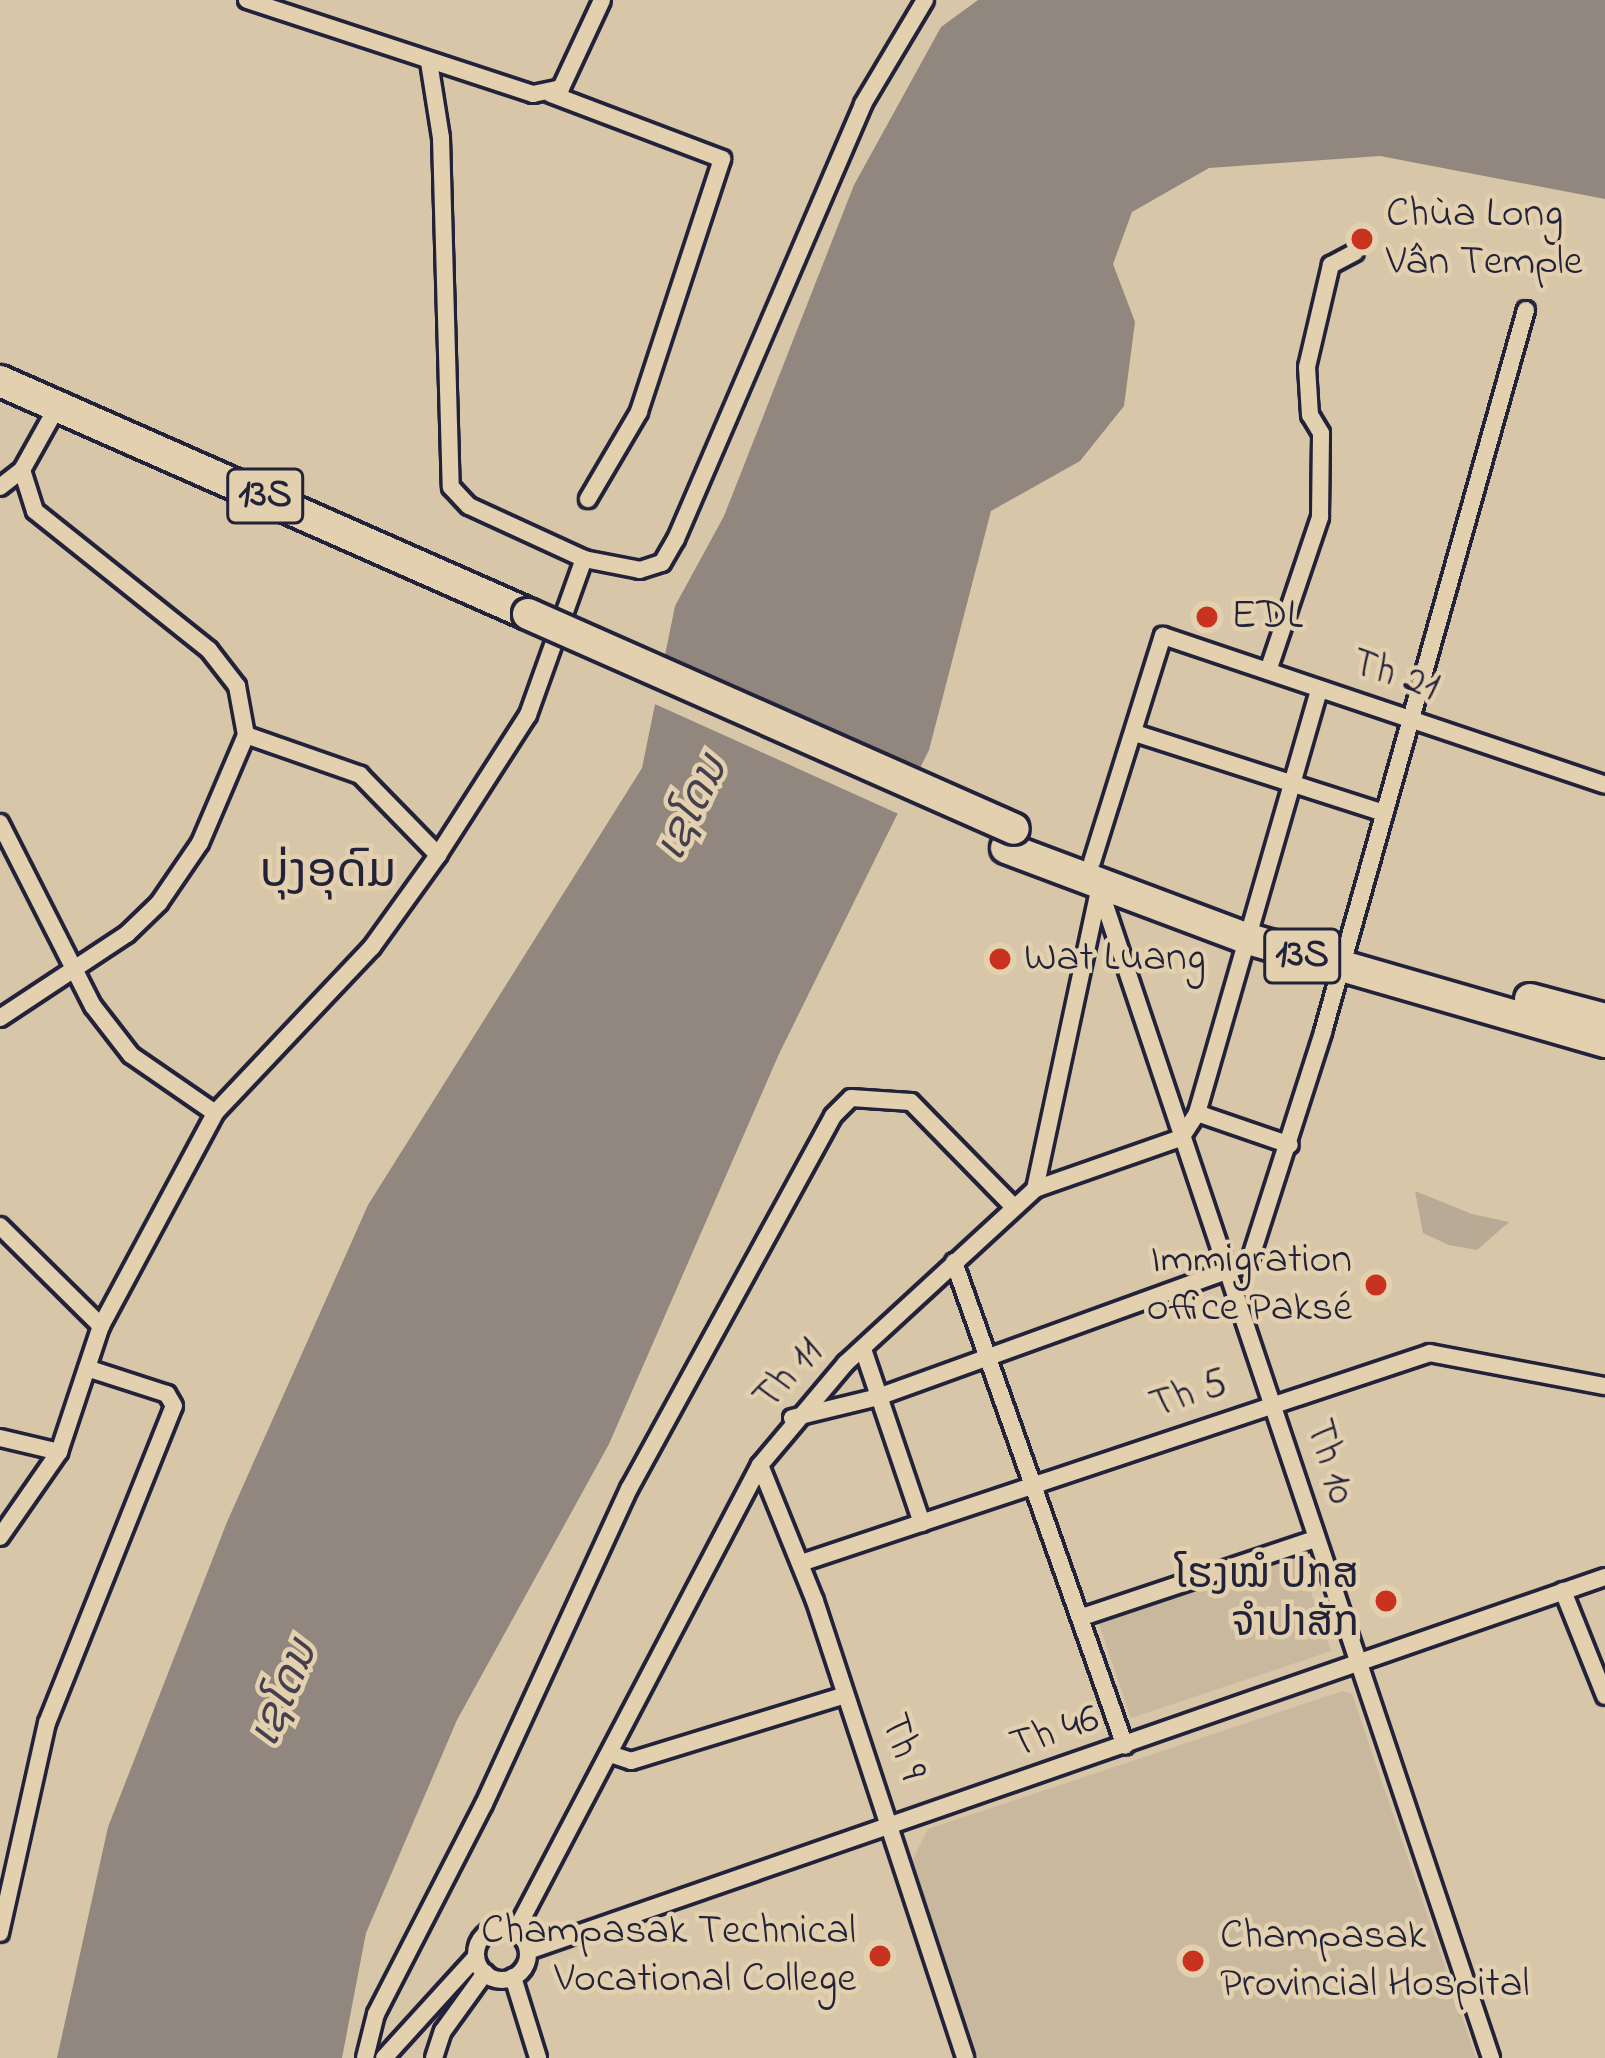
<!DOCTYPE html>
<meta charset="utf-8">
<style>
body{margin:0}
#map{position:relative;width:1605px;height:2058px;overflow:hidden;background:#d7c6a7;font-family:"Indie Flower","Noto Sans Lao",sans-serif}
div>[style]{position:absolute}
.built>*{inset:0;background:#c8b89e}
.green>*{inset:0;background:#b9aa95}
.water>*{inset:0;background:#92877e}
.pier>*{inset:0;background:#d7c6a7}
.stream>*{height:4.5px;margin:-2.25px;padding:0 2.25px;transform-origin:2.25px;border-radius:2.25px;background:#92877e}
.roads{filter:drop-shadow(3px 0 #22223b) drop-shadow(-3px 0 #22223b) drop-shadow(0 3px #22223b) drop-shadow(0 -3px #22223b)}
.street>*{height:16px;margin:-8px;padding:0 8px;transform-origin:8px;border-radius:8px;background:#e3d0ae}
.street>.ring{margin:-8px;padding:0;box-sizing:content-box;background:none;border:16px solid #e3d0ae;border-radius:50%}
.highway>*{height:30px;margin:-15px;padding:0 15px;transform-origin:15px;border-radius:15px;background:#e3d0ae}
.bridges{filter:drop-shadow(3px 0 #22223b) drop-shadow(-3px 0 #22223b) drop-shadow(0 3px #22223b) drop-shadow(0 -3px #22223b)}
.highway-bridge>*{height:30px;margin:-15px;padding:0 15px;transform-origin:15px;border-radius:15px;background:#e3d0ae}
.dots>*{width:33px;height:33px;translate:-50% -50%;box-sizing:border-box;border:6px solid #e3d0ae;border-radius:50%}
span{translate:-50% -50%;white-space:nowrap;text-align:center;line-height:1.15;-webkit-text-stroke:9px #e3d0ae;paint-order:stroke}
.shield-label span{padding:3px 9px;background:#e3d0ae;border:3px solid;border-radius:9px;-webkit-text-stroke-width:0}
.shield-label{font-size:39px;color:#22223b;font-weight:700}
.poi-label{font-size:42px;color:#22223b}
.left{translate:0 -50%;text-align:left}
.right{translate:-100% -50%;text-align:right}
.street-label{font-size:42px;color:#22223b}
.water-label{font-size:45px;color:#44404f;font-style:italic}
.quarter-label{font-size:48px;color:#22223b}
</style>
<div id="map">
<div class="built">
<i style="clip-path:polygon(1296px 1548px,1331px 1651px,1131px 1718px,1096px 1615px)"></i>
<i style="clip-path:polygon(1343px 1691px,1352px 1694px,1476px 2058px,974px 2058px,911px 1863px,928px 1829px)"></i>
</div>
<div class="green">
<i style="clip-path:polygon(1415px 1191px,1472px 1214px,1509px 1222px,1477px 1250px,1449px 1245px,1423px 1233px)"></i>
</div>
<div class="water">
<i style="clip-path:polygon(978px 0,1605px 0,1605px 199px,1380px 156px,1209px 168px,1132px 212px,1113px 264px,1135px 322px,1124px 406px,1080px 461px,991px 511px,929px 750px,779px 1054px,609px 1444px,457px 1720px,366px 1933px,342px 2058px,57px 2058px,108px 1827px,227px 1522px,368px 1205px,642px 768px,675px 606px,724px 516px,854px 185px,941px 27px)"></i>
</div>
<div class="pier">
<i style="clip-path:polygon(649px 678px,919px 785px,903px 816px,646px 700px)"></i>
</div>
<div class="stream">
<i style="left:1565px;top:1617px;width:78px;rotate:68.1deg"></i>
</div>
<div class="roads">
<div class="street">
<i style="left:247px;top:0;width:301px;rotate:18.2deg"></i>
<i style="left:533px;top:94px;width:29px;rotate:-12deg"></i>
<i style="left:561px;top:88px;width:97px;rotate:-65deg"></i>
<i style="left:429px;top:62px;width:77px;rotate:81deg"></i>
<i style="left:441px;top:138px;width:349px;rotate:88.4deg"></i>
<i style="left:451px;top:487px;width:26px;rotate:47deg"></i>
<i style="left:469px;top:506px;width:127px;rotate:24.7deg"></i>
<i style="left:584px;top:559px;width:57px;rotate:11.1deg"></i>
<i style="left:640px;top:570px;width:23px;rotate:-18deg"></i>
<i style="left:662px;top:563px;width:28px;rotate:-60deg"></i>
<i style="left:676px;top:539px;width:473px;rotate:-66.7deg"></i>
<i style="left:863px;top:104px;width:121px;rotate:-59.2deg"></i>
<i style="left:551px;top:94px;width:183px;rotate:20.8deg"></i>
<i style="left:722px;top:159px;width:266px;rotate:108.2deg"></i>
<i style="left:639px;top:412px;width:101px;rotate:120.4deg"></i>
<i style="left:22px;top:470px;width:43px;rotate:72.4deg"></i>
<i style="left:35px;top:511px;width:223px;rotate:38.6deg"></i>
<i style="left:209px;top:650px;width:46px;rotate:52.1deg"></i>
<i style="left:237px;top:686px;width:50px;rotate:79.6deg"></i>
<i style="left:246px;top:735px;width:121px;rotate:19.3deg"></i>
<i style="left:360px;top:775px;width:112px;rotate:45.7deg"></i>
<i style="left:0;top:487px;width:28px;rotate:-38deg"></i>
<i style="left:22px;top:470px;width:72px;rotate:-60.9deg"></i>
<i style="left:1268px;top:671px;width:163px;rotate:-71.3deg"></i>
<i style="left:1320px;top:517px;width:84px;rotate:-89.3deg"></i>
<i style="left:1321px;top:433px;width:21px;rotate:-121deg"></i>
<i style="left:1310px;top:415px;width:48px;rotate:-93.6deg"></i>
<i style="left:1307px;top:367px;width:105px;rotate:-76.8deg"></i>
<i style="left:1331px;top:265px;width:27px;rotate:-28deg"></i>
<i style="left:1135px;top:733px;width:262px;rotate:17.8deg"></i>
<i style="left:0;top:823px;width:205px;rotate:63.1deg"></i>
<i style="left:93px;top:1006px;width:62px;rotate:52.2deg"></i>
<i style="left:131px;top:1055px;width:102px;rotate:34.6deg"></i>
<i style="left:1092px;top:862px;width:237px;rotate:-72.6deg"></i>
<i style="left:1163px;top:636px;width:466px;rotate:18.6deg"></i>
<i style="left:1099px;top:887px;width:1235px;rotate:71.49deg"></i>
<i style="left:0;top:1018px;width:152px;rotate:-33.5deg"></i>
<i style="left:127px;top:934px;width:45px;rotate:-44.1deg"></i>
<i style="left:159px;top:903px;width:73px;rotate:-55.7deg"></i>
<i style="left:200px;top:843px;width:117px;rotate:-66.9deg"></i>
<i style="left:1197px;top:1113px;width:98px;rotate:19deg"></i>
<i style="left:1035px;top:1189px;width:155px;rotate:-19.3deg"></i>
<i style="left:1181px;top:1138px;width:30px;rotate:-57deg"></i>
<i style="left:1197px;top:1113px;width:441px;rotate:-73.9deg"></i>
<i style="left:0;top:1226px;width:142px;rotate:44.7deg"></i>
<i style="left:954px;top:1262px;width:513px;rotate:70.54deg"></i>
<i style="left:863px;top:1349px;width:184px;rotate:71.3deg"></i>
<i style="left:792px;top:1418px;width:89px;rotate:-13.7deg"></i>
<i style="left:878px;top:1397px;width:394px;rotate:-19.9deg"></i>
<i style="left:1249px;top:1263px;width:243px;rotate:-72.2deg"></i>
<i style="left:1323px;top:1032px;width:750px;rotate:-74.3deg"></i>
<i style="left:0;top:1438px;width:61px;rotate:13.3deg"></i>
<i style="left:760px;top:1465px;width:147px;rotate:68deg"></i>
<i style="left:815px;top:1601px;width:481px;rotate:71.8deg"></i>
<i style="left:0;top:1537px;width:103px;rotate:-55.2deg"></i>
<i style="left:59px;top:1452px;width:133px;rotate:-71.6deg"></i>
<i style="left:101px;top:1326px;width:242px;rotate:-61.8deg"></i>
<i style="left:215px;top:1113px;width:228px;rotate:-46.6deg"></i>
<i style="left:372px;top:947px;width:113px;rotate:-54.3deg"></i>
<i style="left:438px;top:855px;width:166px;rotate:-57.3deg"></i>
<i style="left:528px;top:715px;width:166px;rotate:-70.3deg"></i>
<i style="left:801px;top:1563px;width:663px;rotate:-18.46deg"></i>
<i style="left:1430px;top:1353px;width:178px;rotate:10.7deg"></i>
<i style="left:1563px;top:1591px;width:113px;rotate:68.2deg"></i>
<i style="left:1082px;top:1617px;width:246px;rotate:-18.5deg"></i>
<i style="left:613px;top:1755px;width:19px;rotate:18deg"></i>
<i style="left:631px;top:1761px;width:224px;rotate:-17.1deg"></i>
<i class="ring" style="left:476px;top:1928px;width:36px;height:36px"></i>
<i style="left:515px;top:1932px;width:527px;rotate:-62.32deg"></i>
<i style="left:760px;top:1465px;width:133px;rotate:-49.9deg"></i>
<i style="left:846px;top:1363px;width:257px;rotate:-42.6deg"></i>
<i style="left:1035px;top:1189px;width:302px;rotate:-77.9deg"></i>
<i style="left:0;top:1933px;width:215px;rotate:-77.4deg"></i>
<i style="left:47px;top:1723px;width:341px;rotate:-68.2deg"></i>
<i style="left:174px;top:1406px;width:14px;rotate:-120deg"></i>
<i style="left:167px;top:1394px;width:84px;rotate:-162deg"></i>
<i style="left:528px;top:1951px;width:1140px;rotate:-19.15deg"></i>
<i style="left:513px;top:1977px;width:85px;rotate:72.8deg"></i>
<i style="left:365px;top:2058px;width:45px;rotate:-76deg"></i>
<i style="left:376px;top:2014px;width:236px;rotate:-62.8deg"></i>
<i style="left:484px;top:1804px;width:347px;rotate:-65.3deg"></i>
<i style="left:629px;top:1489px;width:425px;rotate:-61.3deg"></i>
<i style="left:833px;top:1116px;width:25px;rotate:-45deg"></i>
<i style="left:851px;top:1098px;width:60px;rotate:3.8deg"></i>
<i style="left:911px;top:1102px;width:144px;rotate:45.6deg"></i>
<i style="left:384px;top:2058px;width:137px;rotate:-47.7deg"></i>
<i style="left:434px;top:2058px;width:28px;rotate:-72deg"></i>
<i style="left:443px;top:2031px;width:72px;rotate:-54.1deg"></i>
</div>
<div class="highway">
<i style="left:0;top:381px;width:577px;rotate:23.81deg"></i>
<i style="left:1006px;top:848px;width:255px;rotate:20.6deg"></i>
<i style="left:1245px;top:938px;width:375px;rotate:16.1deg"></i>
<i style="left:1530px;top:999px;width:78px;rotate:14.9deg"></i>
</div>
</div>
<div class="bridges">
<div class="highway-bridge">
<i style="left:528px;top:614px;width:531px;rotate:23.86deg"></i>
</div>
</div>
<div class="dots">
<i style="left:1362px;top:239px;background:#c8321e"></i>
<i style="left:1207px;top:617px;background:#c8321e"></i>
<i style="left:1000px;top:959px;background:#c8321e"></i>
<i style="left:1376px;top:1285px;background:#c8321e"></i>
<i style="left:1386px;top:1601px;background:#c8321e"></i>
<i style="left:880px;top:1956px;background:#c8321e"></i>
<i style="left:1193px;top:1961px;background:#c8321e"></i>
</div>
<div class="shield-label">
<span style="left:265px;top:496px">13S</span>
<span style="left:1302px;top:956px">13S</span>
</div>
<div class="poi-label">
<span class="left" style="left:1386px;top:239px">Chùa Long<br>Vân Temple</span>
<span class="left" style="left:1231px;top:617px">EDL</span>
<span class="left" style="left:1024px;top:959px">Wat Luang</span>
<span class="right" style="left:1352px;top:1285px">Immigration<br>office Paksé</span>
<span class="right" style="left:1359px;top:1601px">ໂຮງໝໍ ປກສ<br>ຈຳປາສັກ</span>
<span class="right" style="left:856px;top:1956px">Champasak Technical<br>Vocational College</span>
<span class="left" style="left:1220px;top:1961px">Champasak<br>Provincial Hospital</span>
</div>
<div class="street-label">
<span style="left:1395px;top:676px;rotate:18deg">Th 21</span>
<span style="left:789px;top:1375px;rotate:-48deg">Th 11</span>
<span style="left:1189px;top:1395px;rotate:-19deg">Th 5</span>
<span style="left:1329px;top:1462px;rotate:73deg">Th 10</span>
<span style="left:1055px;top:1733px;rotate:-19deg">Th 46</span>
<span style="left:902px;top:1747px;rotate:71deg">Th 9</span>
</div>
<div class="water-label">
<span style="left:694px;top:809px;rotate:-64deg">ເຊໂດນ</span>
<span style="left:286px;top:1694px;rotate:-67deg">ເຊໂດນ</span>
</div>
<div class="quarter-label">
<span style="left:328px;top:875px">ບຸ່ງອຸດົມ</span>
</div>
</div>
